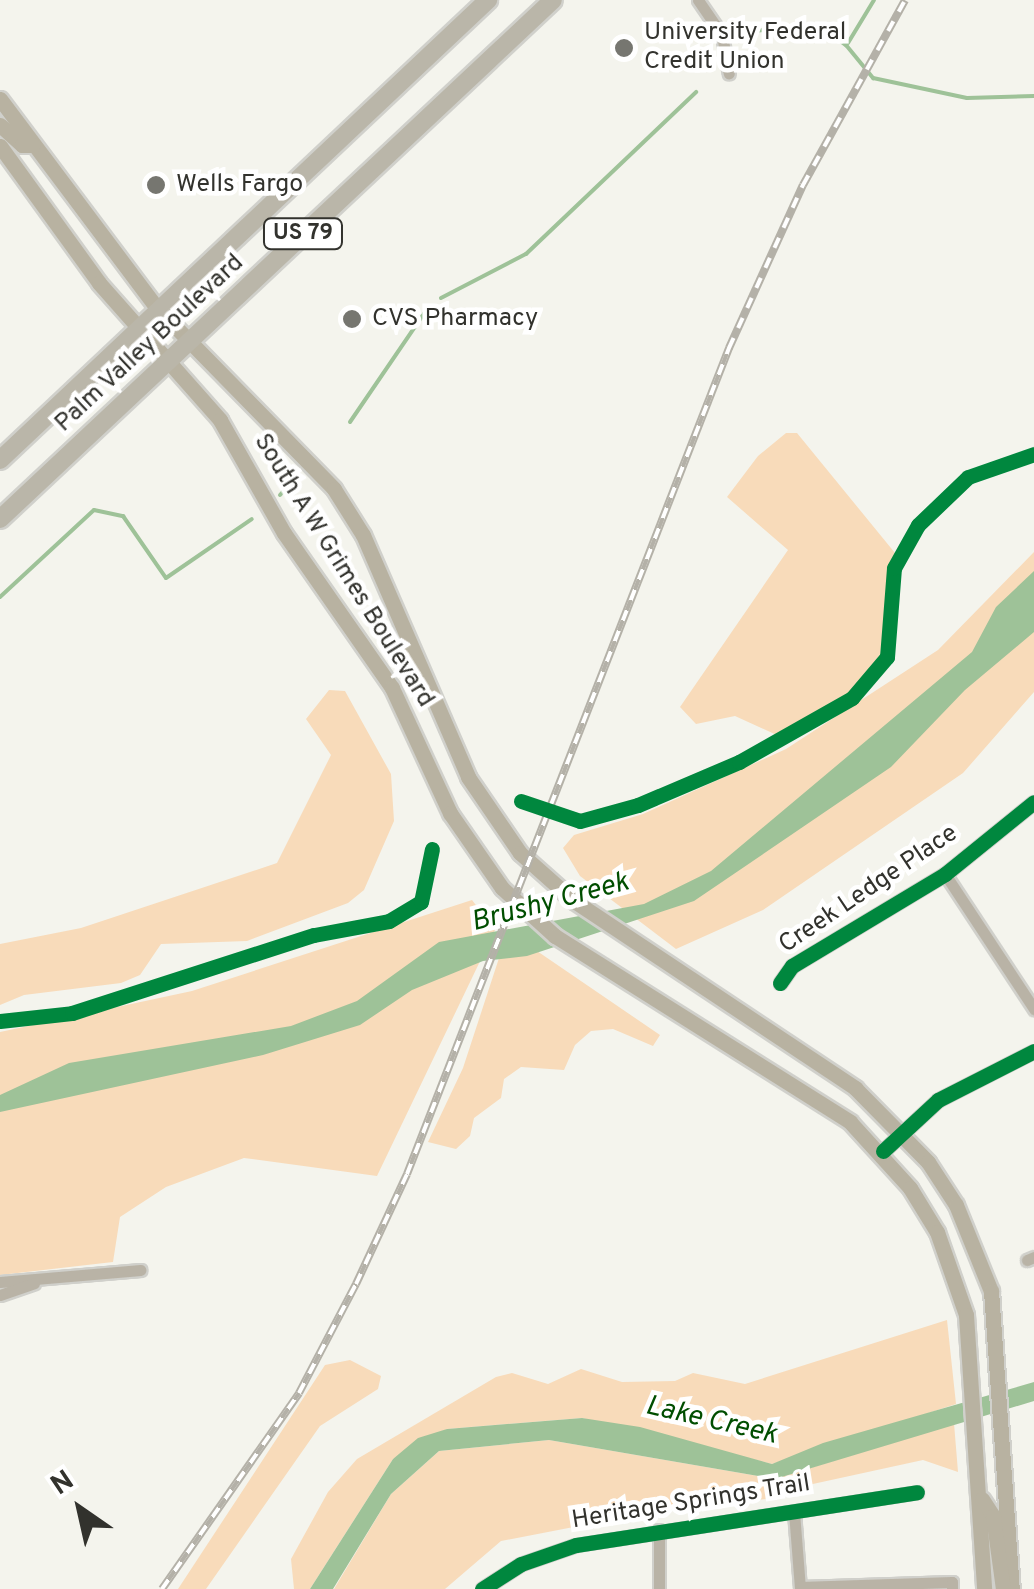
<!DOCTYPE html>
<style>
body{margin:0}
#map{position:relative;width:1034px;height:1589px;overflow:hidden;background:#f4f4ed;font-family:Overpass,sans-serif}
div>[style]{position:absolute}
.green>*{inset:0;background:#f8dbba}
.water>*{inset:0;background:#9ec298}
.stream>*{height:4px;margin:-2px;padding:0 2px;transform-origin:2px;border-radius:2px;background:#9ec298}
.roads{filter:drop-shadow(2px 0 #d0d0cb) drop-shadow(-2px 0 #d0d0cb) drop-shadow(0 2px #d0d0cb) drop-shadow(0 -2px #d0d0cb)}
.minor>*{height:11px;margin:-5.5px;padding:0 5.5px;transform-origin:5.5px;border-radius:5.5px;background:#b9b3a6}
.secondary>*{height:15px;margin:-7.5px;padding:0 7.5px;transform-origin:7.5px;border-radius:7.5px;background:#b8b2a1}
.trunk>*{height:18px;margin:-9px;padding:0 9px;transform-origin:9px;border-radius:9px;background:#bab6a9}
.rail>*{height:8px;margin-top:-4px;transform-origin:0;background:repeating-linear-gradient(90deg,#fff 0 11px,#b4b1a8 0 22px);box-sizing:border-box;border-block:2px solid #b4b1a8}
.cycleway>*{height:15px;margin:-7.5px;padding:0 7.5px;transform-origin:7.5px;border-radius:7.5px;background:#00873e}
.dots>*{width:28px;height:28px;translate:-50% -50%;box-sizing:border-box;border:5px solid #fff;border-radius:50%}
span{translate:-50% -50%;white-space:nowrap;text-align:center;line-height:1.15;-webkit-text-stroke:9px #fff;paint-order:stroke}
.shield-label span{padding:2px 8px;background:#fff;border:2px solid;border-radius:8px;-webkit-text-stroke-width:0}
.shield-label{font-size:22px;color:#32322d;font-weight:700}
.poi-label{font-size:25px;color:#32322d}
.left{translate:0 -50%;text-align:left}
.street-label{font-size:25px;color:#32322d}
.water-label{font-size:28px;color:#004e00;font-style:italic}
.north{position:absolute;left:30px;top:1459px;width:100px;height:100px;-webkit-text-stroke:8px #fff;paint-order:stroke;rotate:326deg;font-size:28px;font-weight:700;line-height:40px;text-align:center;color:#32322d}
.north::after{content:'';display:block;margin:auto;width:35px;height:45px;background:#32322d;clip-path:polygon(50% 0,100% 100%,50% 72%,0 100%)}
</style>
<div id="map">
<div class="green">
<i style="clip-path:polygon(786px 433px,797px 433px,895px 553px,887px 644px,864px 685px,779px 736px,735px 716px,696px 724px,680px 707px,788px 550px,727px 497px,758px 456px)"></i>
<i style="clip-path:polygon(1034px 552px,1034px 692px,963px 773px,763px 910px,676px 949px,580px 876px,563px 848px,574px 835px,643px 814px,786px 749px,938px 650px)"></i>
<i style="clip-path:polygon(329px 690px,345px 691px,391px 774px,394px 821px,364px 890px,348px 903px,247px 941px,161px 944px,140px 975px,121px 983px,24px 995px,0 1005px,0 944px,81px 928px,277px 863px,331px 755px,306px 719px)"></i>
<i style="clip-path:polygon(472px 900px,495px 930px,377px 1176px,244px 1158px,166px 1187px,120px 1217px,113px 1262px,0 1275px,0 1032px,192px 991px)"></i>
<i style="clip-path:polygon(537px 951px,660px 1035px,653px 1046px,613px 1029px,591px 1031px,575px 1045px,564px 1070px,521px 1067px,504px 1079px,501px 1098px,474px 1118px,470px 1136px,456px 1149px,428px 1142px,463px 1068px,500px 955px)"></i>
<i style="clip-path:polygon(947px 1320px,956px 1404px,772px 1464px,582px 1418px,447px 1429px,393px 1459px,310px 1589px,294px 1589px,291px 1559px,328px 1492px,357px 1459px,496px 1377px,512px 1373px,548px 1384px,581px 1369px,622px 1382px,675px 1381px,693px 1373px,745px 1384px)"></i>
<i style="clip-path:polygon(350px 1360px,381px 1376px,378px 1389px,320px 1426px,206px 1589px,178px 1589px,325px 1365px)"></i>
<i style="clip-path:polygon(954px 1423px,958px 1472px,923px 1460px,799px 1487px,777px 1498px,672px 1508px,501px 1541px,445px 1589px,334px 1589px,391px 1494px,439px 1451px,549px 1440px,775px 1479px)"></i>
</div>
<div class="water">
<i style="clip-path:polygon(1034px 571px,1034px 632px,965px 690px,891px 767px,694px 901px,527px 956px,483px 961px,412px 990px,360px 1025px,263px 1055px,0 1112px,0 1095px,69px 1063px,291px 1026px,357px 1001px,439px 942px,644px 904px,711px 871px,972px 652px,996px 607px)"></i>
<i style="clip-path:polygon(1034px 1382px,1034px 1401px,775px 1479px,549px 1440px,439px 1451px,391px 1494px,333px 1589px,310px 1589px,393px 1459px,418px 1438px,447px 1429px,582px 1418px,640px 1427px,772px 1464px,823px 1443px)"></i>
</div>
<div class="stream">
<i style="left:753px;top:31px;width:66px;rotate:-5.2deg"></i>
<i style="left:819px;top:25px;width:34px;rotate:37deg"></i>
<i style="left:846px;top:45px;width:43px;rotate:50.7deg"></i>
<i style="left:873px;top:78px;width:96px;rotate:12deg"></i>
<i style="left:967px;top:98px;width:67px;rotate:-1.7deg"></i>
<i style="left:848px;top:43px;width:50px;rotate:-58.8deg"></i>
<i style="left:441px;top:298px;width:96px;rotate:-27.4deg"></i>
<i style="left:526px;top:254px;width:235px;rotate:-43.6deg"></i>
<i style="left:350px;top:422px;width:140px;rotate:-55.7deg"></i>
<i style="left:280px;top:495px;width:24px;rotate:-48deg"></i>
<i style="left:0;top:597px;width:128px;rotate:-42.8deg"></i>
<i style="left:94px;top:510px;width:30px;rotate:12deg"></i>
<i style="left:123px;top:516px;width:75px;rotate:55.3deg"></i>
<i style="left:166px;top:578px;width:104px;rotate:-34.5deg"></i>
</div>
<div class="roads">
<div class="minor">
<i style="left:698px;top:0;width:42px;rotate:55.6deg"></i>
<i style="left:722px;top:35px;width:39px;rotate:80deg"></i>
<i style="left:945px;top:874px;width:162px;rotate:56.6deg"></i>
<i style="left:780px;top:983px;width:21px;rotate:-55deg"></i>
<i style="left:792px;top:966px;width:179px;rotate:-31deg"></i>
<i style="left:945px;top:874px;width:114px;rotate:-39deg"></i>
<i style="left:883px;top:1151px;width:75px;rotate:-42.8deg"></i>
<i style="left:938px;top:1100px;width:108px;rotate:-27deg"></i>
<i style="left:1027px;top:1260px;width:8px;rotate:-23deg"></i>
<i style="left:0;top:1282px;width:141px;rotate:-4.9deg"></i>
<i style="left:0;top:1295px;width:36px;rotate:-19deg"></i>
<i style="left:794px;top:1512px;width:77px;rotate:85.5deg"></i>
<i style="left:659px;top:1530px;width:59px;rotate:90deg"></i>
<i style="left:800px;top:1587px;width:152px;rotate:-1.9deg"></i>
<i style="left:952px;top:1582px;width:7px;rotate:90deg"></i>
<i style="left:482px;top:1589px;width:46px;rotate:-32.7deg"></i>
<i style="left:521px;top:1564px;width:58px;rotate:-19.1deg"></i>
<i style="left:576px;top:1545px;width:345px;rotate:-8.8deg"></i>
</div>
<div class="secondary">
<i style="left:0;top:99px;width:261px;rotate:53.1deg"></i>
<i style="left:157px;top:308px;width:253px;rotate:45.6deg"></i>
<i style="left:334px;top:489px;width:54px;rotate:57.8deg"></i>
<i style="left:363px;top:535px;width:264px;rotate:66.5deg"></i>
<i style="left:468px;top:777px;width:92px;rotate:55.6deg"></i>
<i style="left:520px;top:853px;width:72px;rotate:41.6deg"></i>
<i style="left:574px;top:901px;width:338px;rotate:33.6deg"></i>
<i style="left:855px;top:1088px;width:104px;rotate:45.4deg"></i>
<i style="left:928px;top:1162px;width:51px;rotate:56.9deg"></i>
<i style="left:956px;top:1205px;width:93px;rotate:67.9deg"></i>
<i style="left:991px;top:1291px;width:299px;rotate:86deg"></i>
<i style="left:0;top:125px;width:30px;rotate:42deg"></i>
<i style="left:22px;top:145px;width:11px"></i>
<i style="left:0;top:146px;width:169px;rotate:54.1deg"></i>
<i style="left:99px;top:283px;width:183px;rotate:48.5deg"></i>
<i style="left:220px;top:420px;width:130px;rotate:60.5deg"></i>
<i style="left:284px;top:533px;width:189px;rotate:55.1deg"></i>
<i style="left:392px;top:688px;width:138px;rotate:65.1deg"></i>
<i style="left:450px;top:813px;width:91px;rotate:55.3deg"></i>
<i style="left:502px;top:888px;width:72px;rotate:42.2deg"></i>
<i style="left:555px;top:936px;width:349px;rotate:32.2deg"></i>
<i style="left:850px;top:1122px;width:89px;rotate:47.7deg"></i>
<i style="left:910px;top:1188px;width:52px;rotate:58.5deg"></i>
<i style="left:937px;top:1232px;width:88px;rotate:70.7deg"></i>
<i style="left:966px;top:1315px;width:275px;rotate:86.2deg"></i>
<i style="left:982px;top:1499px;width:20px;rotate:57deg"></i>
<i style="left:993px;top:1516px;width:74px;rotate:82.2deg"></i>
</div>
<div class="trunk">
<i style="left:0;top:460px;width:671px;rotate:-43.31deg"></i>
<i style="left:0;top:519px;width:758px;rotate:-43.18deg"></i>
</div>
</div>
<div class="rail">
<i style="left:162px;top:1589px;width:239px;rotate:-55deg"></i>
<i style="left:299px;top:1393px;width:123px;rotate:-62.4deg"></i>
<i style="left:356px;top:1284px;width:121px;rotate:-65.1deg"></i>
<i style="left:407px;top:1174px;width:887px;rotate:-68.7deg"></i>
<i style="left:729px;top:348px;width:179px;rotate:-65.6deg"></i>
<i style="left:803px;top:185px;width:211px;rotate:-61.1deg"></i>
</div>
<div class="cycleway">
<i style="left:521px;top:801px;width:62px;rotate:18.7deg"></i>
<i style="left:580px;top:821px;width:60px;rotate:-15.4deg"></i>
<i style="left:638px;top:805px;width:110px;rotate:-23.1deg"></i>
<i style="left:739px;top:762px;width:130px;rotate:-29.5deg"></i>
<i style="left:852px;top:698px;width:54px;rotate:-49.5deg"></i>
<i style="left:887px;top:657px;width:89px;rotate:-85.5deg"></i>
<i style="left:894px;top:568px;width:49px;rotate:-60.8deg"></i>
<i style="left:918px;top:525px;width:69px;rotate:-43.8deg"></i>
<i style="left:968px;top:477px;width:70px;rotate:-19.2deg"></i>
<i style="left:780px;top:983px;width:21px;rotate:-55deg"></i>
<i style="left:792px;top:966px;width:179px;rotate:-31deg"></i>
<i style="left:945px;top:874px;width:114px;rotate:-39deg"></i>
<i style="left:0;top:1021px;width:72px;rotate:-6.3deg"></i>
<i style="left:72px;top:1013px;width:254px;rotate:-17.9deg"></i>
<i style="left:314px;top:935px;width:76px;rotate:-10.6deg"></i>
<i style="left:389px;top:921px;width:37px;rotate:-31deg"></i>
<i style="left:421px;top:902px;width:54px;rotate:-78.3deg"></i>
<i style="left:883px;top:1151px;width:75px;rotate:-42.8deg"></i>
<i style="left:938px;top:1100px;width:108px;rotate:-27deg"></i>
<i style="left:482px;top:1589px;width:46px;rotate:-32.7deg"></i>
<i style="left:521px;top:1564px;width:58px;rotate:-19.1deg"></i>
<i style="left:576px;top:1545px;width:345px;rotate:-8.8deg"></i>
</div>
<div class="dots">
<i style="left:624px;top:48px;background:#767670"></i>
<i style="left:156px;top:185px;background:#767670"></i>
<i style="left:352px;top:319px;background:#767670"></i>
</div>
<div class="shield-label">
<span style="left:303px;top:234px">US 79</span>
</div>
<div class="poi-label">
<span class="left" style="left:644px;top:48px">University Federal<br>Credit Union</span>
<span class="left" style="left:176px;top:185px">Wells Fargo</span>
<span class="left" style="left:372px;top:319px">CVS Pharmacy</span>
</div>
<div class="street-label">
<span style="left:150px;top:344px;rotate:-43deg">Palm Valley Boulevard</span>
<span style="left:343px;top:571px;rotate:58deg">South A W Grimes Boulevard</span>
<span style="left:869px;top:890px;rotate:-34deg">Creek Ledge Place</span>
<span style="left:691px;top:1503px;rotate:-9deg">Heritage Springs Trail</span>
</div>
<div class="water-label">
<span style="left:550px;top:903px;rotate:-15deg">Brushy Creek</span>
<span style="left:711px;top:1421px;rotate:13deg">Lake Creek</span>
</div>
<div class="north">N</div>
</div>
